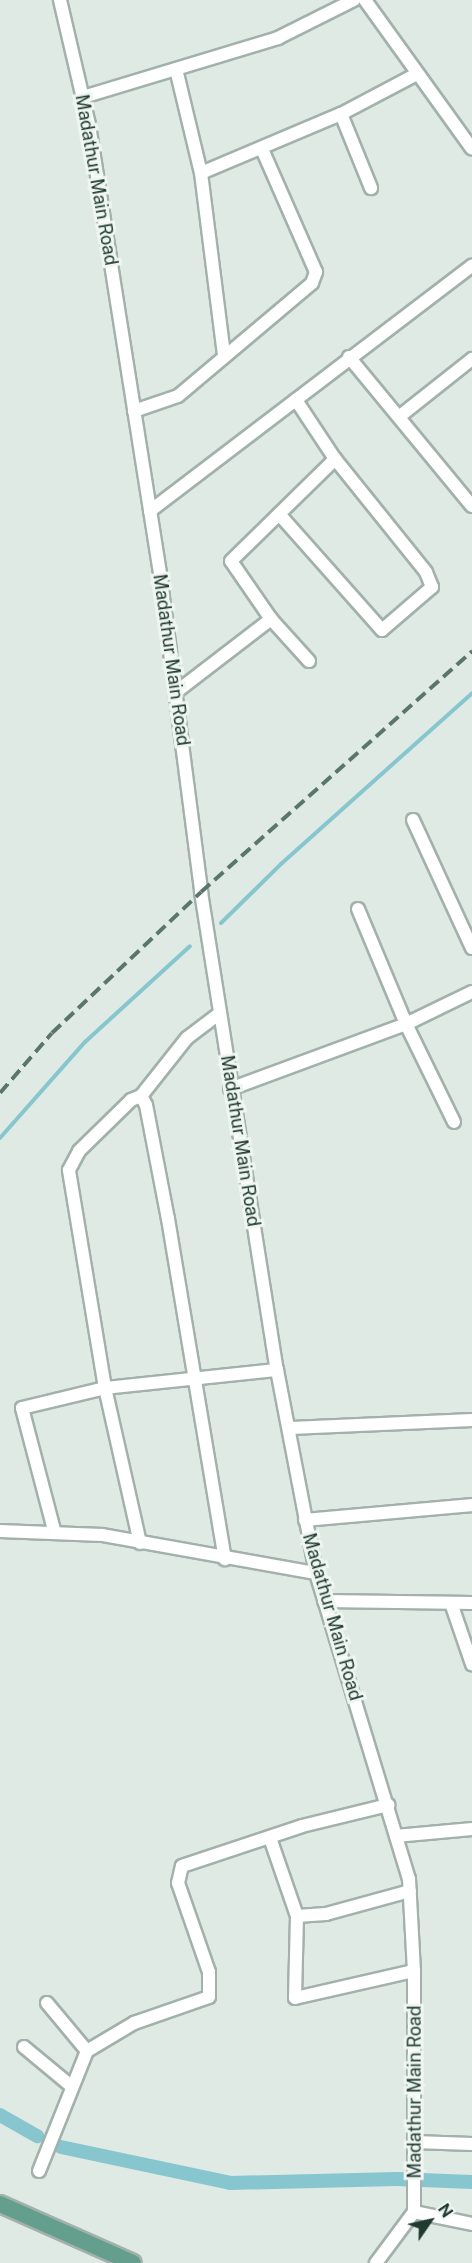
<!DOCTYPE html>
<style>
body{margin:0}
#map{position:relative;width:472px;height:2263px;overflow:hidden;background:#dfeae4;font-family:"Public Sans",sans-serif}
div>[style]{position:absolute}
.stream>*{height:4px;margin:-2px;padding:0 2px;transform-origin:2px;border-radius:2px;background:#87c6ce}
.canal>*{height:14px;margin:-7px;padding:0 7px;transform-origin:7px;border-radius:7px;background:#87c6ce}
.roads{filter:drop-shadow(2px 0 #a2b1ab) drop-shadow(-2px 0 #a2b1ab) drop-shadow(0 2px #a2b1ab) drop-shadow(0 -2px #a2b1ab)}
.minor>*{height:12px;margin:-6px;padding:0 6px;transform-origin:6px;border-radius:6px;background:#fff}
.major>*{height:16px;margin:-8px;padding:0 8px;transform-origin:8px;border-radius:8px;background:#649e8d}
.rail>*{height:4px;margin-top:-2px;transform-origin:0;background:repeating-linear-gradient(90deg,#5a756d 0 12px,transparent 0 18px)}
span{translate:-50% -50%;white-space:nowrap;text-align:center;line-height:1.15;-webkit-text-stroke:6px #eff6f2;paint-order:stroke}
.street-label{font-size:18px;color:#203931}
.north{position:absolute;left:400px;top:2191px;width:60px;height:60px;-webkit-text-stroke:4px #eff6f2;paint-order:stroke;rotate:56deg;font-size:16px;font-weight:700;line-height:24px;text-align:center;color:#203931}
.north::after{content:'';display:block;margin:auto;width:21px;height:27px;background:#203931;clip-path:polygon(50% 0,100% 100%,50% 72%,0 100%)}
</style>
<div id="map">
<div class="stream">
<i style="left:221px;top:923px;width:84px;rotate:-44.5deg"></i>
<i style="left:281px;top:864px;width:256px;rotate:-41.8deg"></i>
<i style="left:0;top:1138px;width:128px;rotate:-48.5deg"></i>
<i style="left:85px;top:1042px;width:142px;rotate:-42.4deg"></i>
</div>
<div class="canal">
<i style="left:0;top:2115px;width:43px;rotate:29.6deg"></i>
<i style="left:61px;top:2147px;width:173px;rotate:12deg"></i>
<i style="left:230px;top:2183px;width:167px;rotate:-1.4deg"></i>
<i style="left:397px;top:2179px;width:75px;rotate:2.3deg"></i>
</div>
<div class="roads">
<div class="minor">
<i style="left:60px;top:0;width:128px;rotate:76.9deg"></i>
<i style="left:89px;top:125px;width:463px;rotate:81deg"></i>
<i style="left:161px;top:582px;width:313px;rotate:82.6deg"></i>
<i style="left:201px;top:892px;width:484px;rotate:81deg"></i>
<i style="left:277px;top:1370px;width:207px;rotate:79.1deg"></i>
<i style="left:316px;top:1573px;width:320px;rotate:73.1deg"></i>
<i style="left:409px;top:1879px;width:92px;rotate:86.9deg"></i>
<i style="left:414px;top:1971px;width:241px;rotate:90deg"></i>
<i style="left:414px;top:2212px;width:64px;rotate:126.7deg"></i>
<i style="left:365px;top:0;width:183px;rotate:54.3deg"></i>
<i style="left:176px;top:69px;width:107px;rotate:76.5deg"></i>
<i style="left:201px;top:173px;width:183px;rotate:82.8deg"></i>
<i style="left:83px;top:97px;width:204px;rotate:-16.8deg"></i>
<i style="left:278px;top:38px;width:85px;rotate:-26.6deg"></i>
<i style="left:341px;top:114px;width:80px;rotate:67.9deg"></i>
<i style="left:201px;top:173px;width:152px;rotate:-22.9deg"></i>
<i style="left:341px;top:114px;width:86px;rotate:-27.8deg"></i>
<i style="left:349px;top:357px;width:193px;rotate:50.5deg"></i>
<i style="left:134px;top:411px;width:46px;rotate:-18.8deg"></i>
<i style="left:178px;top:396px;width:175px;rotate:-40.1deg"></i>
<i style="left:312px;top:283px;width:12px;rotate:-70deg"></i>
<i style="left:316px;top:272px;width:134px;rotate:-113.7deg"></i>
<i style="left:400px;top:416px;width:92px;rotate:-38.4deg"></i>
<i style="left:150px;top:511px;width:405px;rotate:-37.3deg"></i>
<i style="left:279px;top:514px;width:155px;rotate:48.4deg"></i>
<i style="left:382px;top:630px;width:66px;rotate:-40.7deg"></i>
<i style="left:432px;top:587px;width:16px;rotate:-112deg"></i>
<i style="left:426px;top:572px;width:145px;rotate:-128.8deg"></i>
<i style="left:335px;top:459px;width:71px;rotate:-123.5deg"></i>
<i style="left:309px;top:661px;width:57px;rotate:-132.1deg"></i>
<i style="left:271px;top:619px;width:70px;rotate:-124.6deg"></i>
<i style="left:231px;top:561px;width:146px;rotate:-44.4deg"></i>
<i style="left:176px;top:692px;width:120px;rotate:-37.5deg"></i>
<i style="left:413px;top:820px;width:141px;rotate:65.3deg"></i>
<i style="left:358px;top:909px;width:125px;rotate:67.3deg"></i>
<i style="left:406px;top:1024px;width:109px;rotate:63.9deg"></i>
<i style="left:230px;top:1089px;width:188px;rotate:-20.3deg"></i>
<i style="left:406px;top:1024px;width:73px;rotate:-25.9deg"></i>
<i style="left:141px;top:1096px;width:10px;rotate:61deg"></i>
<i style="left:146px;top:1105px;width:116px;rotate:79.1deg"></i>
<i style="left:168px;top:1219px;width:345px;rotate:80.5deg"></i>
<i style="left:291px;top:1428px;width:181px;rotate:-2.5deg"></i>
<i style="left:305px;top:1520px;width:168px;rotate:-5.1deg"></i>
<i style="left:54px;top:1530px;width:126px;rotate:-104.7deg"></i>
<i style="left:22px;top:1408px;width:85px;rotate:-13.5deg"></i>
<i style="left:105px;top:1388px;width:173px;rotate:-6deg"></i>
<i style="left:0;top:1531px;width:102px;rotate:2.2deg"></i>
<i style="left:102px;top:1535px;width:217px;rotate:10.1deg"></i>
<i style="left:140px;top:1543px;width:159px;rotate:-102.7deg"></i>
<i style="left:105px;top:1388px;width:221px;rotate:-99.4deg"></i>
<i style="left:69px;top:1170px;width:21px;rotate:-62deg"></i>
<i style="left:79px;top:1151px;width:73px;rotate:-44.4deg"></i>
<i style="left:131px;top:1100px;width:11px;rotate:-22deg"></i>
<i style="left:141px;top:1096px;width:74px;rotate:-51.6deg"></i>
<i style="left:187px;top:1038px;width:41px;rotate:-37.1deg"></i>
<i style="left:324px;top:1601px;width:148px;rotate:0.8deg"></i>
<i style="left:451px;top:1603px;width:65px;rotate:71deg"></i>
<i style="left:396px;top:1836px;width:76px;rotate:-5.3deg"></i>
<i style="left:270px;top:1838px;width:83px;rotate:70.9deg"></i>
<i style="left:297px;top:1916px;width:29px;rotate:-4deg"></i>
<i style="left:326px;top:1914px;width:87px;rotate:-15.3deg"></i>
<i style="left:297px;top:1916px;width:82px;rotate:91.4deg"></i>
<i style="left:295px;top:1998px;width:122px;rotate:-12.8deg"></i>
<i style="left:47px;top:2003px;width:62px;rotate:50.2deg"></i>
<i style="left:24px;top:2047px;width:61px;rotate:39.7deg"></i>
<i style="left:414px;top:2142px;width:58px;rotate:2deg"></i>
<i style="left:39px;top:2171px;width:129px;rotate:-68.2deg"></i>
<i style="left:87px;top:2051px;width:55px;rotate:-30.8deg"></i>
<i style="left:134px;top:2023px;width:79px;rotate:-19.1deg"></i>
<i style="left:209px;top:1997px;width:25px;rotate:-90deg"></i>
<i style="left:209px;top:1972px;width:94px;rotate:-109.2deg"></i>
<i style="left:178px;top:1883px;width:17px;rotate:-77deg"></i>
<i style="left:182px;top:1866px;width:126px;rotate:-18.4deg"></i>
<i style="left:302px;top:1826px;width:89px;rotate:-13.7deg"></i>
<i style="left:414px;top:2212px;width:59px;rotate:11.7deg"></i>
</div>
<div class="major">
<i style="left:0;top:2204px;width:145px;rotate:23.9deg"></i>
</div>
</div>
<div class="rail">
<i style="left:0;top:1093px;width:79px;rotate:-49.1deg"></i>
<i style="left:52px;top:1033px;width:205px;rotate:-43.4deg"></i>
<i style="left:201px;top:892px;width:363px;rotate:-41.6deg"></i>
</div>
<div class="street-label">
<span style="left:96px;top:180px;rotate:80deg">Madathur Main Road</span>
<span style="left:171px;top:660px;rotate:82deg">Madathur Main Road</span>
<span style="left:240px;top:1141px;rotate:81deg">Madathur Main Road</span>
<span style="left:332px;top:1617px;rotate:74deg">Madathur Main Road</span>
<span style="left:415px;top:2092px;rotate:-90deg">Madathur Main Road</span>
</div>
<div class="north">N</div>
</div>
